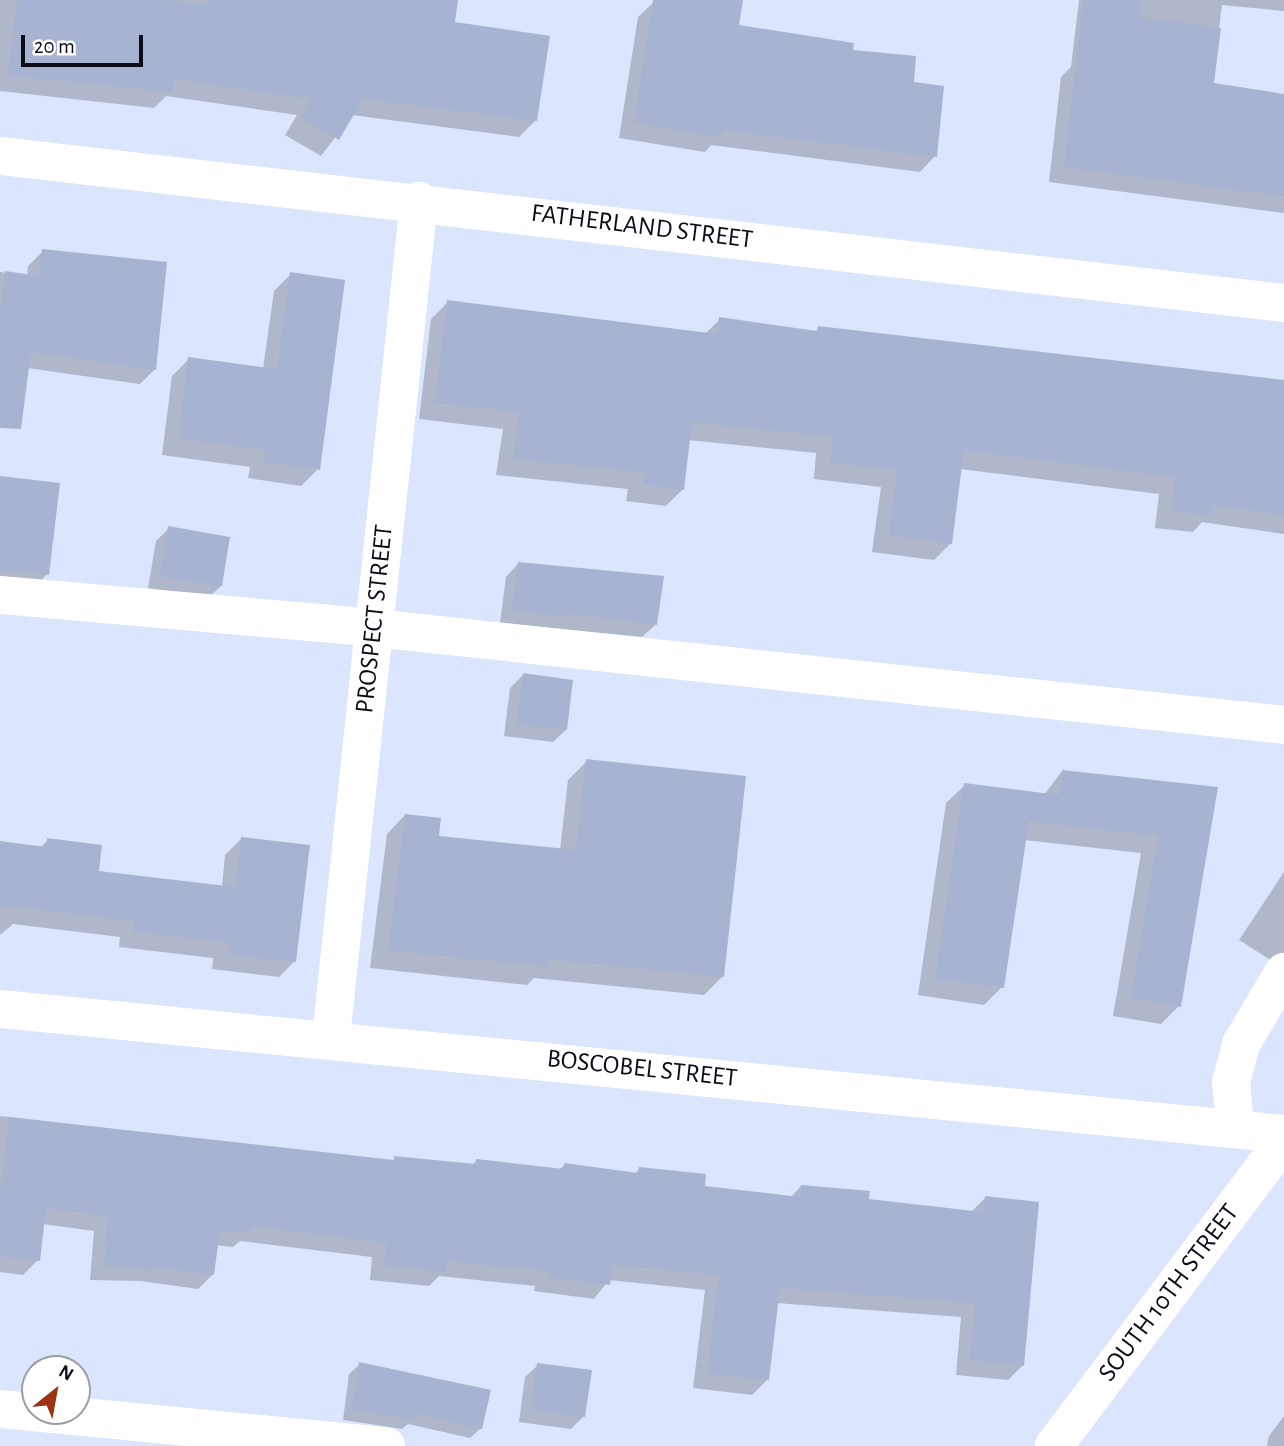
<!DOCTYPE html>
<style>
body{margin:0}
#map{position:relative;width:1284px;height:1446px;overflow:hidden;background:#dce5fe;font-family:"Alegreya Sans",sans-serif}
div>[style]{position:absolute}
.shadow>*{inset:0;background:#0003}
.building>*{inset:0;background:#a8b3d1}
.minor>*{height:38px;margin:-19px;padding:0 19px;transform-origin:19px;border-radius:19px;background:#fff}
span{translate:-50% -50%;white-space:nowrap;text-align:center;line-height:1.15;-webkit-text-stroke:5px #fff;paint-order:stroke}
.street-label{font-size:26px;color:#090d17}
.north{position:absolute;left:21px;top:1355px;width:70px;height:70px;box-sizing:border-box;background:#fff;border:2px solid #9d9ea2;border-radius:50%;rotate:31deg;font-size:19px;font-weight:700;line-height:28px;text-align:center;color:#090d17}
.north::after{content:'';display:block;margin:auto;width:24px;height:32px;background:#9c3514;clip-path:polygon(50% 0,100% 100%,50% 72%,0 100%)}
.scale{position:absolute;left:21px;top:35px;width:122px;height:32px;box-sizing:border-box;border:4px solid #090d17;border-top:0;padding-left:9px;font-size:21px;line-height:24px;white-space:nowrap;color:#090d17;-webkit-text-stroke:5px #fff;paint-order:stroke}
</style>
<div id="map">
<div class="shadow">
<i style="clip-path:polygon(0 0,456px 0,453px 23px,536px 120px,519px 137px,352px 115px,321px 156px,285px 135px,297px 115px,166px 96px,154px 108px,0 91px)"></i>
<i style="clip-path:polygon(742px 0,737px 26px,912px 84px,935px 156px,920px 172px,711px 145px,705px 152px,619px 138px,638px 17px,654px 2px)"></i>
<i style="clip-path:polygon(1079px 0,1284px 0,1284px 11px,1222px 5px,1212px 84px,1284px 95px,1284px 213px,1049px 182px,1061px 77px,1071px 67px)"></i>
<i style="clip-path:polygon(43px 251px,155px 369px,140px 384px,27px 368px,0 385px,0 272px,27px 276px,28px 266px)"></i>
<i style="clip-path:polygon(291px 274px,318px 469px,301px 486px,248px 478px,250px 467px,162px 455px,172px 376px,189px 359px,263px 369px,274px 291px)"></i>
<i style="clip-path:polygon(448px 302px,705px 334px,720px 319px,814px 333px,819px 328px,1284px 393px,1284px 534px,1202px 522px,1193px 532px,1155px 528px,1159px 494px,960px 469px,951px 543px,934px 560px,872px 552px,881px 487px,814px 479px,816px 453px,688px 440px,683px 489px,666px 506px,626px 501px,628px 489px,496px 475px,503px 429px,419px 419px,431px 319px)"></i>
<i style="clip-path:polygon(0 478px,47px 574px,35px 587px,0 583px)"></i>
<i style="clip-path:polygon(169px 528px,221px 586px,208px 598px,148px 588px,156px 541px)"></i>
<i style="clip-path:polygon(518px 564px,662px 577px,655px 625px,642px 637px,500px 623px,506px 577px)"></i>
<i style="clip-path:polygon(523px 675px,566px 730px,553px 742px,504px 736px,510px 688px)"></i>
<i style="clip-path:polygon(587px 761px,723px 976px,704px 995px,534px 978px,527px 985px,370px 968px,387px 834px,405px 815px,437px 838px,560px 850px,568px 780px)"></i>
<i style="clip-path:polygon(1062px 771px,1216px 789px,1179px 1006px,1161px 1024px,1113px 1016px,1141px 853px,1024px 840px,1002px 987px,984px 1005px,918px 995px,946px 803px,965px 785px,1044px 795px)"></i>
<i style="clip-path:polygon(241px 839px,295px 961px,279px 977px,212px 969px,213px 958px,119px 947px,120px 937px,13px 924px,0 935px,0 843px,40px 848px,48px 840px,97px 873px,222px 887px,225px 855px)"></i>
<i style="clip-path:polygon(1284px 872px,1284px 962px,1280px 966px,1239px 940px)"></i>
<i style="clip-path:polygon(0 1116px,392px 1162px,395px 1158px,472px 1166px,476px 1161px,559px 1170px,565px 1164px,635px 1174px,639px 1169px,703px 1187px,790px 1198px,801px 1186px,867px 1200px,971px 1212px,985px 1198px,1023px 1365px,1008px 1380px,956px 1375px,961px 1317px,776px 1303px,767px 1380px,752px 1395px,693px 1388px,705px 1290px,609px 1280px,594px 1299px,534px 1291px,535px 1286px,439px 1276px,429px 1286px,370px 1280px,372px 1257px,240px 1241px,233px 1247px,216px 1245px,213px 1274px,198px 1289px,141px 1281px,90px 1280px,94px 1231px,42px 1224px,38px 1260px,23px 1275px,0 1272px)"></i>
<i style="clip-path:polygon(360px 1364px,481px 1428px,470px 1438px,408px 1424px,402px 1429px,343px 1420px,349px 1374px)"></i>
<i style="clip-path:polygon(538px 1365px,584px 1416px,571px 1429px,519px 1422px,525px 1377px)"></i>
<i style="clip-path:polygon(1284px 1416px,1284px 1446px,1267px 1446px,1269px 1436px)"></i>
</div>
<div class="building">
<i style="clip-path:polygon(17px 0,167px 0,207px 5px,208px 0,458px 0,455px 22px,550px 36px,537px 121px,363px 99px,339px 140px,301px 118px,311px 99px,174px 79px,172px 92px,8px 75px)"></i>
<i style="clip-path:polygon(653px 0,743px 0,739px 25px,854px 43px,853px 50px,916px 56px,914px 82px,944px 86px,937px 157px,723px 130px,722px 137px,634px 123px)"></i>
<i style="clip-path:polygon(1083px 0,1141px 0,1139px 17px,1221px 28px,1214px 83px,1284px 94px,1284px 196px,1064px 167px)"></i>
<i style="clip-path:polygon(42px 249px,167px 262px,156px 370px,31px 352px,21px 429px,0 428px,0 312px,5px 271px,39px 276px)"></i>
<i style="clip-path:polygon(290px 272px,345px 280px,320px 470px,264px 462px,266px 450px,178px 438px,188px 357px,277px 369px)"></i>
<i style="clip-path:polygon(447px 300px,717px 334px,719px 317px,817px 331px,818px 326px,1284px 380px,1284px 515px,1213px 505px,1212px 515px,1171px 511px,1175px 477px,964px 450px,952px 544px,889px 535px,897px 470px,830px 462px,833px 437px,692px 422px,684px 490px,643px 484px,644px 472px,513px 459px,519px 412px,435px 403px)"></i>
<i style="clip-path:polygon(0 476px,60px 483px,49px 575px,0 569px)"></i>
<i style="clip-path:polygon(168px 526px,230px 537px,222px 586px,160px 576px)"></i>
<i style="clip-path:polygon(518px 562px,664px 576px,657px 625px,567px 613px,567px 617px,512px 610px)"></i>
<i style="clip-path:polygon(523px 673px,573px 680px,567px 730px,516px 724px)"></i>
<i style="clip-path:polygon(586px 759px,746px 776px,724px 977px,548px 959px,547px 967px,388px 950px,405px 814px,441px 818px,439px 836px,576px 850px)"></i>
<i style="clip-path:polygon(1062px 770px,1218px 787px,1181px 1007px,1131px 998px,1158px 836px,1029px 821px,1004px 988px,935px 978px,964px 783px,1059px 795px)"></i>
<i style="clip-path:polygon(241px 837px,310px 845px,296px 962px,227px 954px,229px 942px,134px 932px,135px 921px,0 905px,0 841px,46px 847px,47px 838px,102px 845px,99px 871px,235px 887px)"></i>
<i style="clip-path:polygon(9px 1117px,394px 1160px,394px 1156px,475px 1164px,476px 1159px,564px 1169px,564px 1163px,638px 1173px,639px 1167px,706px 1174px,705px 1186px,800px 1197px,801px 1185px,870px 1191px,869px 1199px,983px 1212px,985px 1196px,1039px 1202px,1024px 1366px,970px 1360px,975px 1303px,780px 1288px,769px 1380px,707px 1373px,719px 1275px,613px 1265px,610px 1285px,549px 1277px,549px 1271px,447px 1261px,446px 1272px,384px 1265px,386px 1243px,251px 1226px,250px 1233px,220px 1230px,214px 1275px,155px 1266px,154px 1270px,104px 1266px,108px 1216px,46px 1208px,40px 1261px,0 1256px,0 1194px)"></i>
<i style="clip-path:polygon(359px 1362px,491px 1390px,482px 1429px,415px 1413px,414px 1420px,352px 1410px)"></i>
<i style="clip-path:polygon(537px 1363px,592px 1370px,585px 1417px,531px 1410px)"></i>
</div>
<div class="minor">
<i style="left:0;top:156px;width:1292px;rotate:6.53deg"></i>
<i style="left:0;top:595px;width:375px;rotate:5deg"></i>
<i style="left:374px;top:628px;width:915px;rotate:6.08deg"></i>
<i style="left:0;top:1009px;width:1290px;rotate:5.56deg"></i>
<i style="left:331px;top:1038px;width:842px;rotate:-84deg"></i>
<i style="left:1235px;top:1127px;width:45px;rotate:-95.1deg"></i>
<i style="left:1231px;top:1082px;width:39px;rotate:-75deg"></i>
<i style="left:1241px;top:1044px;width:84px;rotate:-59.2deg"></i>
<i style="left:0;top:1409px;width:388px;rotate:5.5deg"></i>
<i style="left:1054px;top:1446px;width:382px;rotate:-53deg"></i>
</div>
<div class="street-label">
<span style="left:642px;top:227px;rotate:7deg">FATHERLAND STREET</span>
<span style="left:375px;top:619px;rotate:-84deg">PROSPECT STREET</span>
<span style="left:642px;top:1069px;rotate:6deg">BOSCOBEL STREET</span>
<span style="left:1169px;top:1293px;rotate:-53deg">SOUTH 10TH STREET</span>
</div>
<div class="north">N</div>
<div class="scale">20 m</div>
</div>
